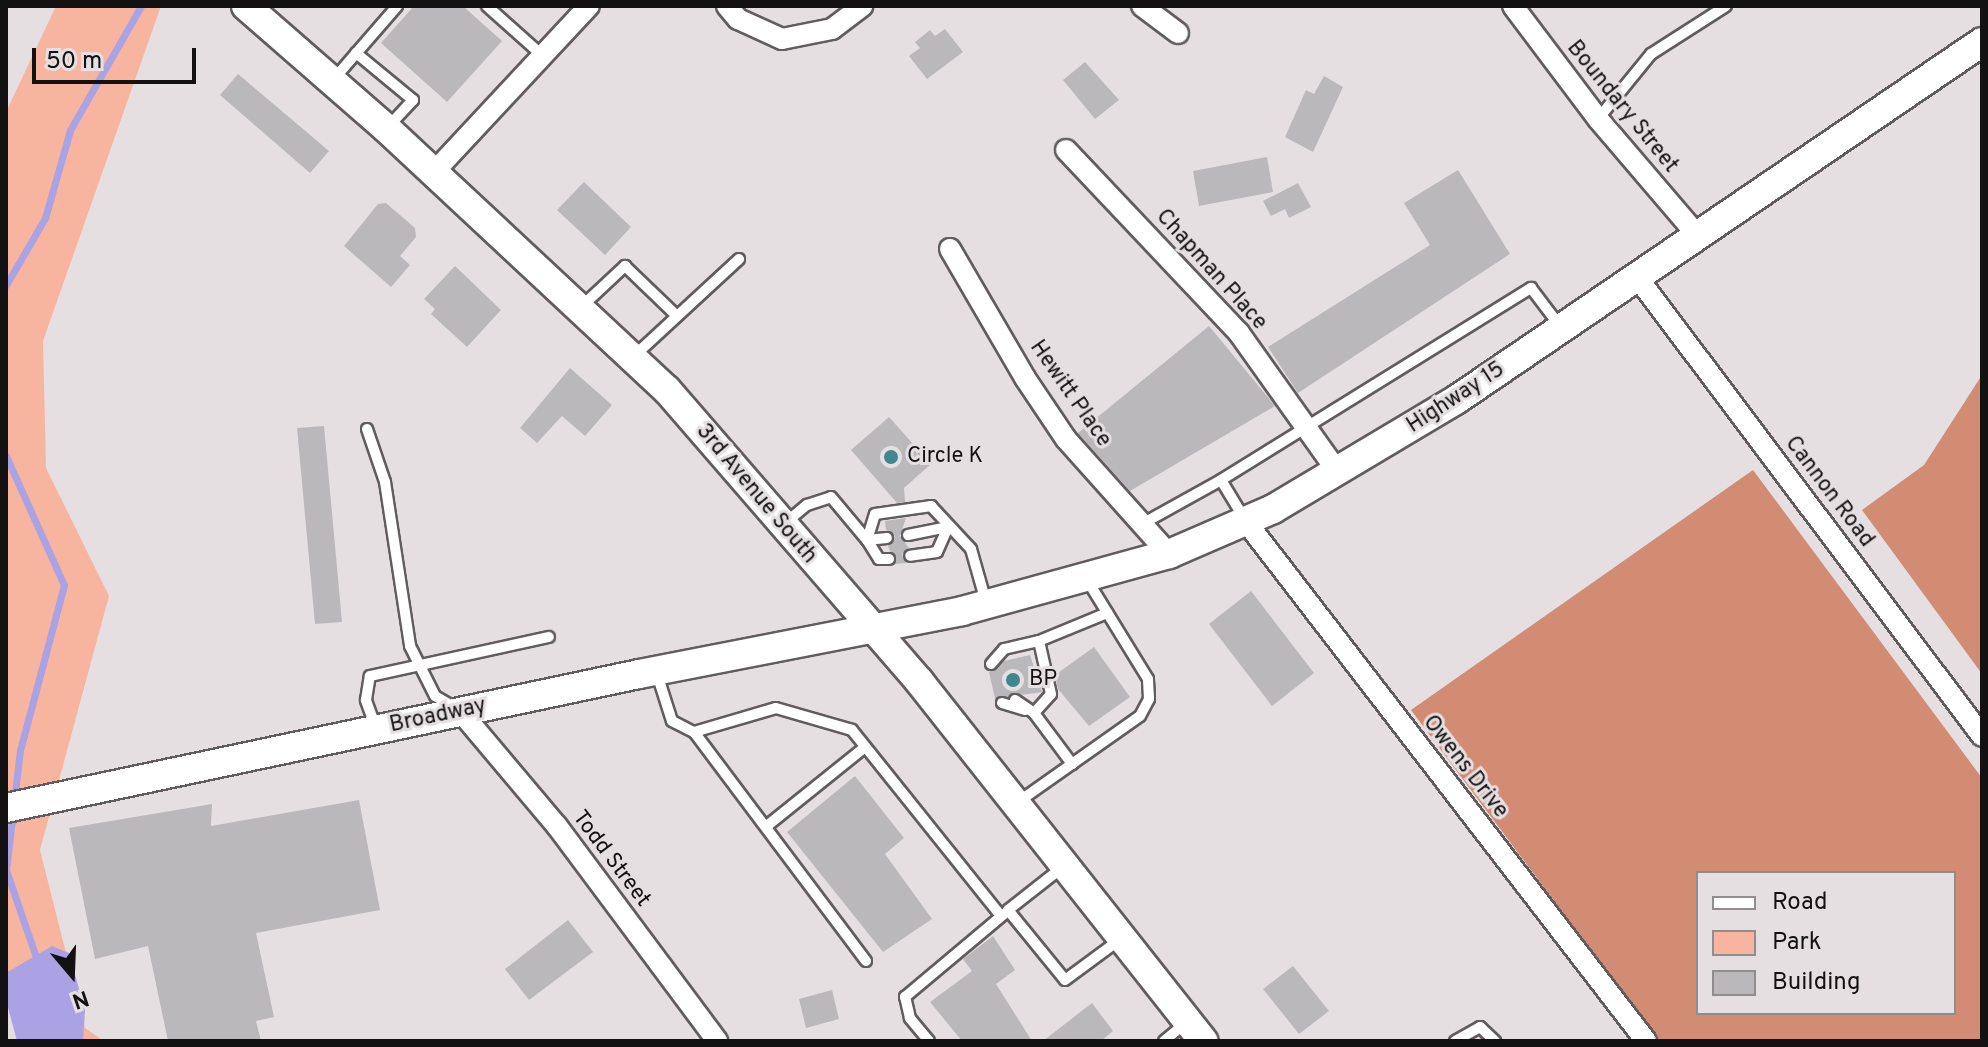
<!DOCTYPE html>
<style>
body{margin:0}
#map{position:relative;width:1988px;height:1047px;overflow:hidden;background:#e5dfe2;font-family:Overpass,sans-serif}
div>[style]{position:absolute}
.green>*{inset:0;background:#f7b59f}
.forest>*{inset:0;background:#d28c74}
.water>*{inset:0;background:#aaa2e3}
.stream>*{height:7px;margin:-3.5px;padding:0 3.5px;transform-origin:3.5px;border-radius:3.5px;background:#aaa2e3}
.building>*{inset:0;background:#bbb8bc}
.roads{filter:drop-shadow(2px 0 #615c5e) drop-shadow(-2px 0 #615c5e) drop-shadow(0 2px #615c5e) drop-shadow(0 -2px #615c5e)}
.lane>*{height:10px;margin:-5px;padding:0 5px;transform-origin:5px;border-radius:5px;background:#fff}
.street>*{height:20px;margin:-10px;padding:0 10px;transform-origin:10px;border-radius:10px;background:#fff}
.secondary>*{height:28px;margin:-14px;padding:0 14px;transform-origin:14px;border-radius:14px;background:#fff}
.dots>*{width:22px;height:22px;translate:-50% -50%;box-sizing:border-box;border:4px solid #e5dfe2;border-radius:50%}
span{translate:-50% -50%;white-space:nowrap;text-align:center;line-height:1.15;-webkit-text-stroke:6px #e5dfe2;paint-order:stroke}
.street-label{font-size:22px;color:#131112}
.poi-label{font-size:22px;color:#131112}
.left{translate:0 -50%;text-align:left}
.frame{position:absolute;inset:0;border:8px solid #131112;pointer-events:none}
.legend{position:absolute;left:1696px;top:871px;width:260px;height:144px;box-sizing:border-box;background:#e5dfe2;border:2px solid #918d8f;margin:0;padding:10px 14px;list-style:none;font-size:24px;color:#131112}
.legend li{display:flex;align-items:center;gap:16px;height:40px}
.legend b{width:40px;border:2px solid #918d8f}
.north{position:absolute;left:32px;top:935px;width:80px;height:80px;-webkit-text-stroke:6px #e5dfe2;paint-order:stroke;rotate:161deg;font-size:22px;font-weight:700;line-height:32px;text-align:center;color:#131112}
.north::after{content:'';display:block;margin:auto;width:28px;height:36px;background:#131112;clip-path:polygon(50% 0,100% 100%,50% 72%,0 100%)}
.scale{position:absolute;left:32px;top:48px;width:164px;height:36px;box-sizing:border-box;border:4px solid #131112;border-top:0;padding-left:10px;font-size:24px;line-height:28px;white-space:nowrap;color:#131112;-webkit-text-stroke:6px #e5dfe2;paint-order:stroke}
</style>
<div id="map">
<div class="green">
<i style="clip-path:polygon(56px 6px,161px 6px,43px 341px,46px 468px,109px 596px,40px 850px,85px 1028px,104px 1041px,27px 1041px,6px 995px,6px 112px)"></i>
</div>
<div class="forest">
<i style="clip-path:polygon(1982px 375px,1982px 674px,1862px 510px,1924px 465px)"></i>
<i style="clip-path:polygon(evenodd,1753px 470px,1982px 778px,1982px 1041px,1659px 1041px,1411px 710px,1753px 470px,1698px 873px,1954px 873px,1954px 1013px,1698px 1013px,1698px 873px)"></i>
</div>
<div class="water">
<i style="clip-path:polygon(52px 946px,69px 953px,85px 1010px,83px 1041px,17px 1041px,6px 1000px,6px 973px)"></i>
</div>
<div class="stream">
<i style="left:6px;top:285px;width:78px;rotate:-59.8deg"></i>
<i style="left:45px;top:218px;width:91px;rotate:-74.1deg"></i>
<i style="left:70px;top:130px;width:143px;rotate:-60.2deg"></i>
<i style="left:6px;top:456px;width:141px;rotate:65.8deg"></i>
<i style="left:64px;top:585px;width:171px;rotate:104.9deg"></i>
<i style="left:20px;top:750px;width:50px;rotate:96.8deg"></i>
<i style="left:6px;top:869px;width:57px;rotate:-83deg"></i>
<i style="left:6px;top:870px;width:98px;rotate:71deg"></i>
</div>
<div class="building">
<i style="clip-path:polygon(414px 6px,463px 6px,502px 41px,447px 102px,381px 43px)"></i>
<i style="clip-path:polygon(945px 29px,963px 52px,927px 79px,909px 56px,920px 48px,915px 42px,930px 30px,935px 36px)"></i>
<i style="clip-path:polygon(1085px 62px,1119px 100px,1095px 119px,1063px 80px)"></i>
<i style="clip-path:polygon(238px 74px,329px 151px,310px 173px,220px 95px)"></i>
<i style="clip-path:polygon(1324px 76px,1343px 87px,1313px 152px,1285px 137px,1306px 90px,1314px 94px)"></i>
<i style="clip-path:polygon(1267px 157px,1273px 192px,1199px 206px,1193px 171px)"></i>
<i style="clip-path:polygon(1458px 170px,1510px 254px,1298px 393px,1268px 347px,1430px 245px,1404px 203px)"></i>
<i style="clip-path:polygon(584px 182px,631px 227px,605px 255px,557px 210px)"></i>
<i style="clip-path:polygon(1298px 183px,1311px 207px,1289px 218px,1285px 209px,1271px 216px,1263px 201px)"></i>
<i style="clip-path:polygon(386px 203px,415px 228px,416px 237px,400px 256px,410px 265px,391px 287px,344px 246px,378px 204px)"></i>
<i style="clip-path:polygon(455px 266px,501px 310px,467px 347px,431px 314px,435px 309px,424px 299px)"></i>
<i style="clip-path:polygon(1209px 326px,1275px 406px,1130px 491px,1078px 433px)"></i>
<i style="clip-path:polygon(570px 368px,612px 405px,585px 436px,562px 416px,537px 443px,520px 428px)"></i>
<i style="clip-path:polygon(889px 417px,931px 464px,904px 488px,905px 502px,897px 503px,851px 450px)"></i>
<i style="clip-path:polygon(324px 426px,342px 622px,315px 624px,297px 428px)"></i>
<i style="clip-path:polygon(906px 518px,900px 536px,909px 548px,902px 554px,906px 563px,895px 564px,888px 546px,895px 536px,886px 530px,885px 521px)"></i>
<i style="clip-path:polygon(1251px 591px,1314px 673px,1272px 706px,1209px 624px)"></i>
<i style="clip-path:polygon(1094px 647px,1130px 697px,1089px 726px,1058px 689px,1055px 675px)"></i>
<i style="clip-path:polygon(1030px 655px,1042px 692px,995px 699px,989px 672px,1004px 661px)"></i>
<i style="clip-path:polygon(855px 776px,904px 838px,885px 854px,932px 919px,883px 952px,787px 832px)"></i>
<i style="clip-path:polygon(359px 800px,380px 910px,256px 933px,274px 1017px,256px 1021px,261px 1041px,168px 1041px,148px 946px,95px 959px,69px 828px,212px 804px,211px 826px)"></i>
<i style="clip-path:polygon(568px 920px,593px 952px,529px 1000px,505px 969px)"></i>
<i style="clip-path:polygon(993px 936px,1015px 970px,996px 984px,1032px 1041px,962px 1041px,930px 1002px,972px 971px,963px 959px)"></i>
<i style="clip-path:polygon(1293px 966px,1329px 1011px,1299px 1034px,1263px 989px)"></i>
<i style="clip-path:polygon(832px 990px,839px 1019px,806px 1028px,799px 999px)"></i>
<i style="clip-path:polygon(1092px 1003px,1113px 1031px,1101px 1041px,1043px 1041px)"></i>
</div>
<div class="roads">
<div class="lane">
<i style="left:487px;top:6px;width:75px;rotate:41.8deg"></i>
<i style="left:356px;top:53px;width:74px;rotate:39.5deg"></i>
<i style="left:413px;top:100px;width:37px;rotate:133deg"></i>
<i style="left:333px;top:80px;width:98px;rotate:-49.1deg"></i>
<i style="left:1598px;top:119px;width:84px;rotate:-50.8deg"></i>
<i style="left:1651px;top:54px;width:89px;rotate:-32.6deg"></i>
<i style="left:580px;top:308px;width:62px;rotate:-43deg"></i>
<i style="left:625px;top:266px;width:72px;rotate:43.9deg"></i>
<i style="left:634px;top:356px;width:143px;rotate:-42.7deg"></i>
<i style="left:367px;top:429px;width:56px;rotate:71.2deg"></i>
<i style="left:385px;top:482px;width:166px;rotate:81.3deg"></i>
<i style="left:410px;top:646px;width:56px;rotate:63.4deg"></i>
<i style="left:435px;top:696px;width:20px;rotate:30deg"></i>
<i style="left:1244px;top:518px;width:44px;rotate:-121.2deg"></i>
<i style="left:1221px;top:480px;width:365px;rotate:-31.8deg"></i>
<i style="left:1531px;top:288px;width:48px;rotate:52.7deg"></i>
<i style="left:784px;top:524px;width:30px;rotate:-40deg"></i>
<i style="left:807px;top:505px;width:25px;rotate:-18deg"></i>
<i style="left:831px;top:497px;width:56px;rotate:50.1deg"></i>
<i style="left:867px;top:540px;width:20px;rotate:-6deg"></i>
<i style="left:1142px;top:524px;width:90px;rotate:-29.1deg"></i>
<i style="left:908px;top:535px;width:41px;rotate:-11.3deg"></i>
<i style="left:948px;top:527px;width:27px;rotate:114deg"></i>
<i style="left:937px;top:552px;width:27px;rotate:172deg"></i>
<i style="left:889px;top:559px;width:10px;rotate:180deg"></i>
<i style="left:879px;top:559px;width:22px;rotate:-122deg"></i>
<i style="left:867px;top:540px;width:27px;rotate:-73deg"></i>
<i style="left:875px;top:514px;width:57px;rotate:-8.1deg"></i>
<i style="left:931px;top:506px;width:59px;rotate:47.1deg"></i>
<i style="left:971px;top:549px;width:55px;rotate:74.2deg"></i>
<i style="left:991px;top:664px;width:20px;rotate:-49deg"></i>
<i style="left:1004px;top:649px;width:36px;rotate:-13deg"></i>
<i style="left:657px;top:674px;width:49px;rotate:72.3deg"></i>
<i style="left:672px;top:721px;width:25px;rotate:27deg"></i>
<i style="left:1015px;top:700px;width:23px;rotate:34deg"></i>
<i style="left:1034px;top:713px;width:64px;rotate:53.3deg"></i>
<i style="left:1002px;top:703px;width:24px;rotate:17deg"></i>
<i style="left:1034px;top:713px;width:25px;rotate:-48deg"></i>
<i style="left:1051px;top:694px;width:54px;rotate:-102.8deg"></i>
<i style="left:1039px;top:641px;width:74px;rotate:-22.4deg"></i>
<i style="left:376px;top:728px;width:30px;rotate:-110deg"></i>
<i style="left:366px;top:700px;width:24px;rotate:-81deg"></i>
<i style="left:370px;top:676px;width:183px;rotate:-12.3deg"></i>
<i style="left:1018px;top:802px;width:149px;rotate:-35.2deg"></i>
<i style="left:1140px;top:716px;width:19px;rotate:-62deg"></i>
<i style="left:1149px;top:699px;width:20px;rotate:-93deg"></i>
<i style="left:1148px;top:679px;width:116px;rotate:-121.6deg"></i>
<i style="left:768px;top:825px;width:124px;rotate:-38.8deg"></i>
<i style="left:1064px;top:866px;width:71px;rotate:141.8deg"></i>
<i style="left:1008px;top:910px;width:90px;rotate:50.8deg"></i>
<i style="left:1065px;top:980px;width:67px;rotate:-36.5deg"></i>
<i style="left:866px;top:961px;width:286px;rotate:-126.9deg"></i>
<i style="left:694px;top:732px;width:85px;rotate:-16.3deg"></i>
<i style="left:776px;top:708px;width:79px;rotate:16.1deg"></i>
<i style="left:852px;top:730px;width:238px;rotate:51.3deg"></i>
<i style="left:929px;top:1041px;width:30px;rotate:-130deg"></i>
<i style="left:910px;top:1018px;width:22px;rotate:-103deg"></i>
<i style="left:905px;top:997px;width:129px;rotate:-40deg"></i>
<i style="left:1164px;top:1041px;width:30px;rotate:-40deg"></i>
<i style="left:1455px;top:1041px;width:29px;rotate:-29deg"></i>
<i style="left:1480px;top:1027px;width:21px;rotate:43deg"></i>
</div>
<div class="street">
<i style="left:727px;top:6px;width:17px;rotate:50deg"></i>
<i style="left:738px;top:19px;width:48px;rotate:24.4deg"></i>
<i style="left:782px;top:39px;width:51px;rotate:-11.3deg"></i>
<i style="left:832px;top:29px;width:38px;rotate:-37deg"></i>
<i style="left:1142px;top:6px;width:45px;rotate:36.9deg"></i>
<i style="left:1513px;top:6px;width:141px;rotate:53deg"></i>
<i style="left:1598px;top:119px;width:153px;rotate:49.5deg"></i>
<i style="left:1066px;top:150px;width:252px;rotate:46.6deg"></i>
<i style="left:1239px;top:333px;width:169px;rotate:54.6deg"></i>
<i style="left:434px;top:172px;width:227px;rotate:-47deg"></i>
<i style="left:950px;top:249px;width:149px;rotate:59.8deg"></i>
<i style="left:1025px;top:378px;width:73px;rotate:56.1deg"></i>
<i style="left:1066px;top:439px;width:154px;rotate:48.2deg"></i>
<i style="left:1637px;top:277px;width:574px;rotate:53.07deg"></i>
<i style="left:1247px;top:523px;width:654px;rotate:52.39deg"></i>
<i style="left:460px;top:711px;width:150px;rotate:49.9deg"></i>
<i style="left:557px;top:826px;width:268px;rotate:53.3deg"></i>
</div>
<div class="secondary">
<i style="left:246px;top:6px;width:186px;rotate:41.1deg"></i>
<i style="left:386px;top:128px;width:384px;rotate:43deg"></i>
<i style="left:667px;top:390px;width:385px;rotate:49.1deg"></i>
<i style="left:919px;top:681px;width:459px;rotate:51.7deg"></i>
<i style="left:6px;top:808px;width:647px;rotate:-11.95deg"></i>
<i style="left:639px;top:674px;width:329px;rotate:-11deg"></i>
<i style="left:962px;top:611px;width:215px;rotate:-15.4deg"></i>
<i style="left:1169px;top:554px;width:113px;rotate:-23.4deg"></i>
<i style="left:1273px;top:509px;width:213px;rotate:-30.8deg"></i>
<i style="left:1456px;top:400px;width:636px;rotate:-34.24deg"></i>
</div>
</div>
<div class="dots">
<i style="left:891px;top:457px;background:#408790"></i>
<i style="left:1013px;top:680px;background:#408790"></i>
</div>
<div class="street-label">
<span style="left:1622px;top:107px;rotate:51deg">Boundary Street</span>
<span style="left:1211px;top:270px;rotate:48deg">Chapman Place</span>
<span style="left:1070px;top:394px;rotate:55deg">Hewitt Place</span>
<span style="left:1456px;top:398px;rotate:-33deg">Highway 15</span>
<span style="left:1829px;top:492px;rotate:53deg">Cannon Road</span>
<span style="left:756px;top:494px;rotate:50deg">3rd Avenue South</span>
<span style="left:438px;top:716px;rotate:-12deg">Broadway</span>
<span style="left:1465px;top:767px;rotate:52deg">Owens Drive</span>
<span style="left:611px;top:859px;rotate:53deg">Todd Street</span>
</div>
<div class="poi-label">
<span class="left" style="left:907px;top:457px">Circle K</span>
<span class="left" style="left:1029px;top:680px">BP</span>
</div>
<div class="frame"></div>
<ul class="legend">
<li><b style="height:10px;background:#fff"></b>Road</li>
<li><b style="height:22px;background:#f7b59f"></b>Park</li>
<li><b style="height:22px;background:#bbb8bc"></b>Building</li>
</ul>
<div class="north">N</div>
<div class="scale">50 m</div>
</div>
